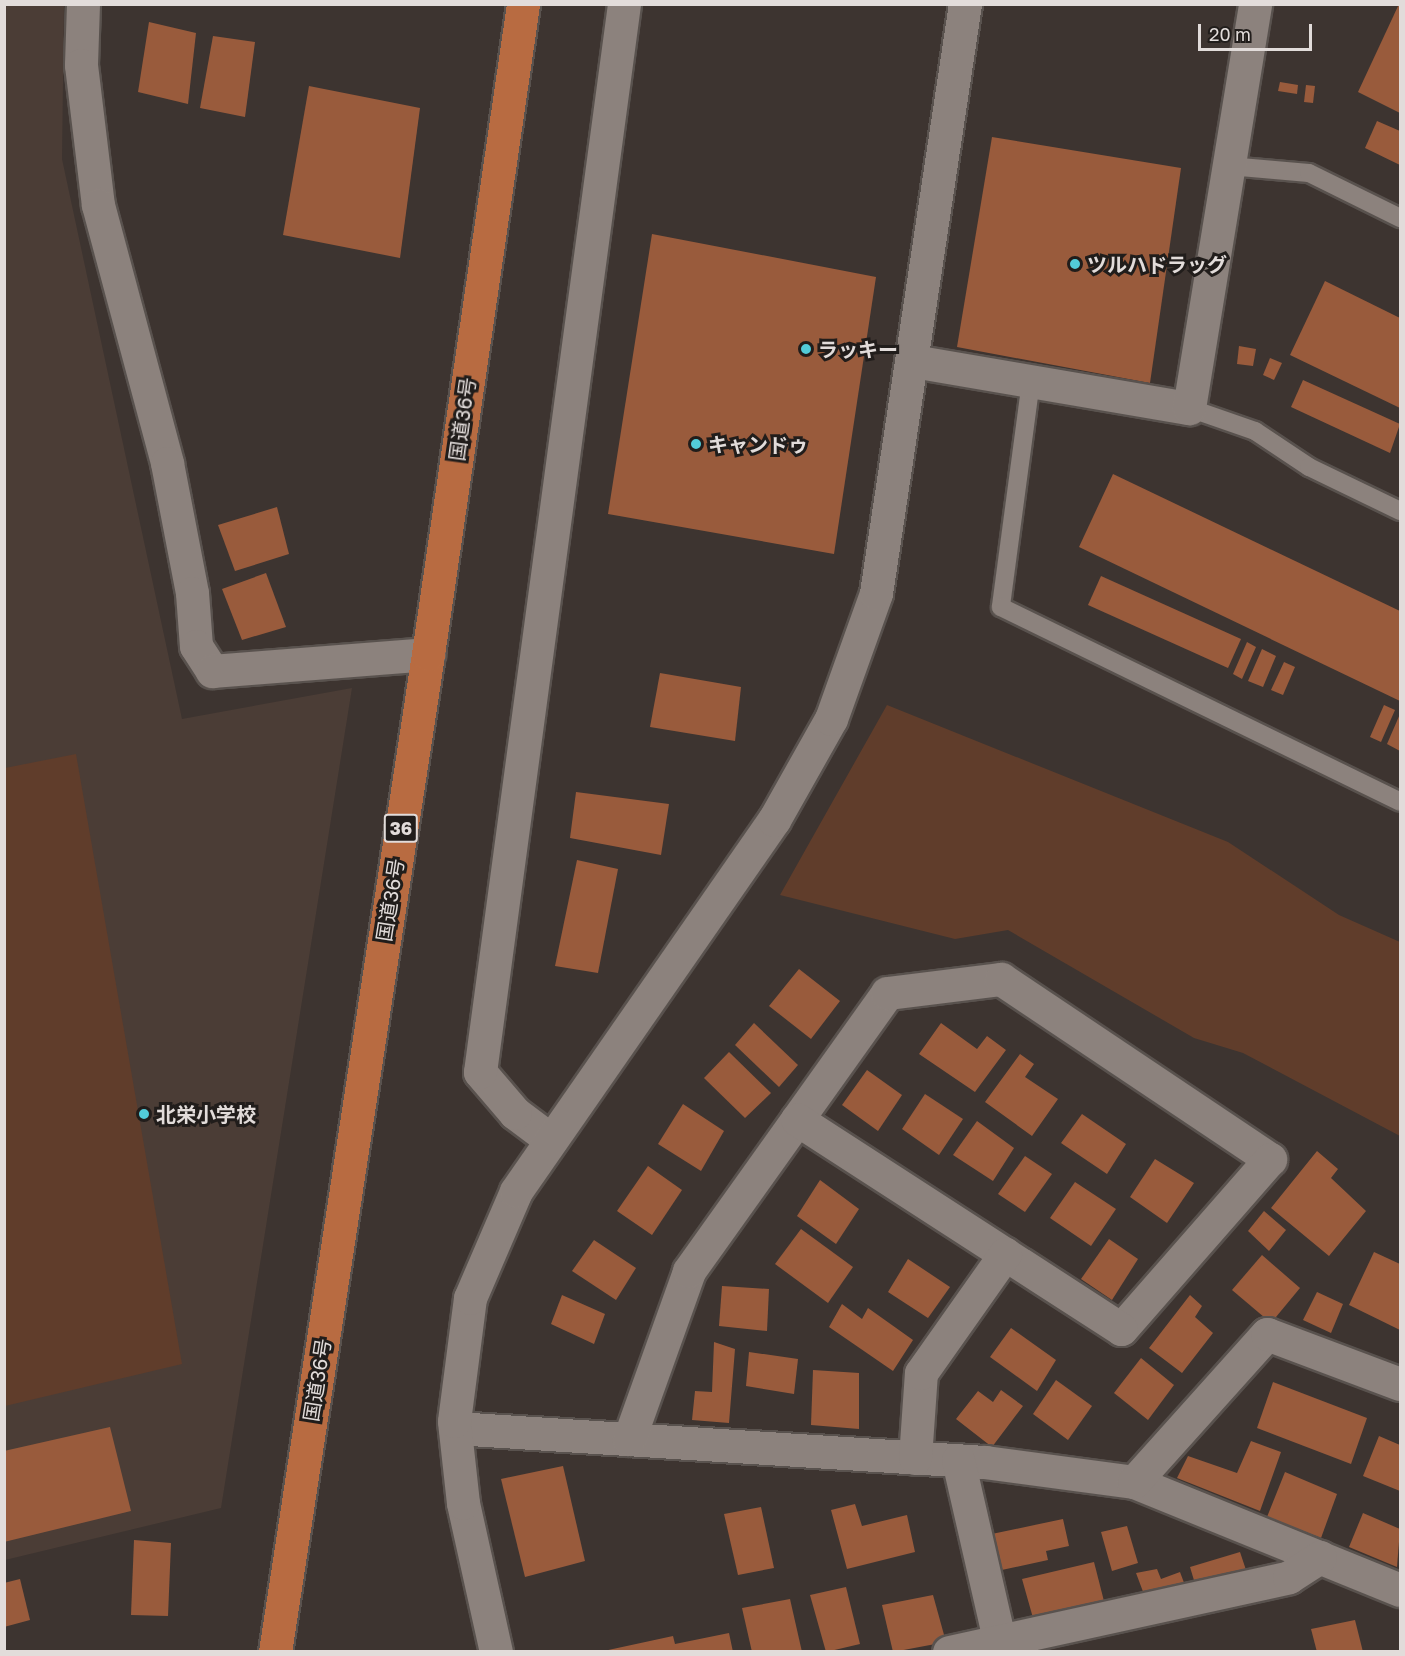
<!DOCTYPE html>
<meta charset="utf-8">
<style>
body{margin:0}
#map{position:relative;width:1405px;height:1656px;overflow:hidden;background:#3d3430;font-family:"Golos Text","Noto Sans JP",sans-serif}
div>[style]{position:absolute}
.built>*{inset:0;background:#4b3d36}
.green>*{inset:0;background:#603d2b}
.building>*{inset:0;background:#995b3c}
.roads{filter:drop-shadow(2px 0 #59524e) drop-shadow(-2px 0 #59524e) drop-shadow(0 2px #59524e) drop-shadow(0 -2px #59524e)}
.service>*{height:18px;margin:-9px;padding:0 9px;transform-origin:9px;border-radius:9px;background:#8c827d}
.minor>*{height:33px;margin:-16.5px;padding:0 16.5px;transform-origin:16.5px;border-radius:16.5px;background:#8c827d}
.tertiary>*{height:33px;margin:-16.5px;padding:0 16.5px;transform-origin:16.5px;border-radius:16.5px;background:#8c827d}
.trunk>*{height:33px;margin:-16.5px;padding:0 16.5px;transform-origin:16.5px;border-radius:16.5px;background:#b86b41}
.dots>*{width:16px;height:16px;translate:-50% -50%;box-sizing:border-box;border:3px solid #211d1b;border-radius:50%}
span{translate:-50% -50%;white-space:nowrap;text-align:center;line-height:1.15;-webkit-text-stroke:6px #211d1b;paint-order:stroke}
.shield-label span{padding:2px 4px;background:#211d1b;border:2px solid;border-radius:4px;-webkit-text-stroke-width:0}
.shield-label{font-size:18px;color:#e2dcda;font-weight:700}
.poi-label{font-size:20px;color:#e2dcda;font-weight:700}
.left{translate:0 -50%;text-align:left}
.street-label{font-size:20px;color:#e2dcda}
.frame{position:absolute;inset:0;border:6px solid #e2dcda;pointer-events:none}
.scale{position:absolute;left:1198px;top:24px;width:114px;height:27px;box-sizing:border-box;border:3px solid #e2dcda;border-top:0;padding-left:8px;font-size:18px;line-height:21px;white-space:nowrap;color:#e2dcda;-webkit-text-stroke:4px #211d1b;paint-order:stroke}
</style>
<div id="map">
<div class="built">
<i style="clip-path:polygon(4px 5px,64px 5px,62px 159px,182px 719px,352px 688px,221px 1508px,5px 1560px)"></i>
</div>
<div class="green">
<i style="clip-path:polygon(887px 705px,1228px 842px,1339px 915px,1400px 942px,1400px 1136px,1243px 1053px,1194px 1038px,1008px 930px,955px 939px,780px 895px)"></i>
<i style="clip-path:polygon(76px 754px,182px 1364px,5px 1406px,5px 768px)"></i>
</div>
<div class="building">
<i style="clip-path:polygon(1399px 4px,1400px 4px,1400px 113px,1358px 92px)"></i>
<i style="clip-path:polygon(149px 22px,196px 33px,188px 104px,138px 92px)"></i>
<i style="clip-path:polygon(213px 36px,255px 42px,245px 117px,200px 108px)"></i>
<i style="clip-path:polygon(1280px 82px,1298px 85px,1297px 94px,1278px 91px)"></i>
<i style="clip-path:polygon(1306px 85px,1315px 86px,1313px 103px,1304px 102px)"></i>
<i style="clip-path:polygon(309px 86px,420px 108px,400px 258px,283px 235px)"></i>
<i style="clip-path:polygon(1377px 121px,1400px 131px,1400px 165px,1365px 148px)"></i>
<i style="clip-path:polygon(992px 137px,1181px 168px,1150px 383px,957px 347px)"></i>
<i style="clip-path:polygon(652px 234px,876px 277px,834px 554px,608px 514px)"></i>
<i style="clip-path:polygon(1325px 281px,1400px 318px,1400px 408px,1290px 355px)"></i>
<i style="clip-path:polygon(1239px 346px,1256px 349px,1253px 366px,1237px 364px)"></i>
<i style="clip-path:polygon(1270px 358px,1282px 363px,1274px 380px,1263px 375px)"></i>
<i style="clip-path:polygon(1303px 380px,1400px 424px,1390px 453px,1291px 407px)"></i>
<i style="clip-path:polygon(1113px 474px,1400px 611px,1400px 701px,1079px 547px)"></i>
<i style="clip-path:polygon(277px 507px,289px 554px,235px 571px,218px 525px)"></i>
<i style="clip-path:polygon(266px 573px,286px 627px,242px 640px,222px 589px)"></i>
<i style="clip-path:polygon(1101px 576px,1241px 639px,1228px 668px,1088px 605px)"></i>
<i style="clip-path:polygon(1247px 642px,1256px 647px,1242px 679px,1233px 674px)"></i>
<i style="clip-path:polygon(1262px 649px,1276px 656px,1263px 687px,1248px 681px)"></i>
<i style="clip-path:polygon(1284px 662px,1295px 667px,1283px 695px,1271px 690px)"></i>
<i style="clip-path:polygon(660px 673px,741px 687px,735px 741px,650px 727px)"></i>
<i style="clip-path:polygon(1384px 705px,1395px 710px,1381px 742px,1370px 737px)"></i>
<i style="clip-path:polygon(1400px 714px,1400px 751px,1387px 744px)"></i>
<i style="clip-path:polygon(576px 792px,669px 804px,661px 855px,570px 838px)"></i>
<i style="clip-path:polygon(577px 860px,618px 869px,598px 973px,555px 966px)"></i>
<i style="clip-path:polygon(799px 969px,840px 1001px,811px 1039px,769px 1006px)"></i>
<i style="clip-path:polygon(754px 1023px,798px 1065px,779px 1087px,735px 1045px)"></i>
<i style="clip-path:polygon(941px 1023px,977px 1049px,987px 1036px,1006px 1050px,975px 1092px,919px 1054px)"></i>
<i style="clip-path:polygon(729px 1052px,771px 1093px,745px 1118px,704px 1078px)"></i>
<i style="clip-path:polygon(1020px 1054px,1034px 1064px,1025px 1077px,1058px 1099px,1032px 1136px,985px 1102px)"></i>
<i style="clip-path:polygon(867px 1070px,902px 1095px,878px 1131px,842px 1105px)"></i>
<i style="clip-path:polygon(925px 1094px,963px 1119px,939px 1155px,902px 1129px)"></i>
<i style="clip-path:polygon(683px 1104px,724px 1131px,701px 1171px,658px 1144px)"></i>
<i style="clip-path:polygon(1082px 1114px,1126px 1144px,1107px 1174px,1061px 1143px)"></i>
<i style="clip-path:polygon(977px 1121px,1014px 1148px,993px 1181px,953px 1155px)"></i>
<i style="clip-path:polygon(1317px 1151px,1338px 1169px,1331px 1178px,1366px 1211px,1329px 1256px,1271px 1208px)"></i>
<i style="clip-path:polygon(1025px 1156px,1052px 1174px,1025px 1212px,998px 1194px)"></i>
<i style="clip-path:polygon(1155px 1159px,1194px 1183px,1167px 1223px,1130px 1197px)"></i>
<i style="clip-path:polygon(648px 1166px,682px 1190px,652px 1235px,617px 1211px)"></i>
<i style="clip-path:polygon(820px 1180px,859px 1209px,836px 1244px,797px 1216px)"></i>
<i style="clip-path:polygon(1075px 1182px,1116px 1209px,1091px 1246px,1050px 1218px)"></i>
<i style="clip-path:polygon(1264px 1211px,1286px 1230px,1269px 1251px,1248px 1231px)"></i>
<i style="clip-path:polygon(801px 1229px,853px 1267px,828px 1303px,775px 1264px)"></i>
<i style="clip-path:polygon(1109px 1239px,1138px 1259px,1112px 1300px,1081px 1279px)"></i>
<i style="clip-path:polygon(594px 1240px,636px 1268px,616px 1300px,572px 1271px)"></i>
<i style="clip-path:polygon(1374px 1252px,1400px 1264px,1400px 1330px,1349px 1305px)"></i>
<i style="clip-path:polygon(1262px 1255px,1300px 1288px,1271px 1323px,1232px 1290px)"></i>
<i style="clip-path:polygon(908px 1259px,950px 1287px,928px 1318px,888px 1292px)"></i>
<i style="clip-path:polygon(722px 1286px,769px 1289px,767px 1331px,719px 1326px)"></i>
<i style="clip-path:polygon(1317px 1292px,1343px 1304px,1331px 1333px,1303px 1320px)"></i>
<i style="clip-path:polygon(562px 1295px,605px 1314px,594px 1344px,551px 1324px)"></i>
<i style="clip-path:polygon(1190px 1295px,1202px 1306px,1195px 1317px,1213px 1333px,1182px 1373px,1149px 1348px)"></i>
<i style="clip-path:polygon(842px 1304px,862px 1319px,868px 1308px,913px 1340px,893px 1371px,829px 1327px)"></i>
<i style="clip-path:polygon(1011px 1328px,1056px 1360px,1037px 1391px,990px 1357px)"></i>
<i style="clip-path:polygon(714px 1342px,735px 1349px,729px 1423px,692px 1420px,695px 1391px,712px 1392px)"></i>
<i style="clip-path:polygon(749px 1352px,798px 1359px,794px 1394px,746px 1386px)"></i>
<i style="clip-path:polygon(1141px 1358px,1174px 1385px,1148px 1420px,1114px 1393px)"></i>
<i style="clip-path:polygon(813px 1370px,859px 1373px,859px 1429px,811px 1425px)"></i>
<i style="clip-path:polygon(1056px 1380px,1092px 1406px,1068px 1440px,1033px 1414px)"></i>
<i style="clip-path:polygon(1273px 1382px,1367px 1418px,1351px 1464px,1257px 1428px)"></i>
<i style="clip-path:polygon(1001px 1390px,1023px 1406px,992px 1447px,956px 1419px,978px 1391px,993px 1402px)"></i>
<i style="clip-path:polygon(110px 1427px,131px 1511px,4px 1542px,4px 1451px)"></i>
<i style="clip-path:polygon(1379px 1436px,1400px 1445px,1400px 1491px,1363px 1476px)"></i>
<i style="clip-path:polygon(1251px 1441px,1281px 1452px,1260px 1511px,1177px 1478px,1188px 1456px,1237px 1473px)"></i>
<i style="clip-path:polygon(563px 1466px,585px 1561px,525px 1577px,501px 1479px)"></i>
<i style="clip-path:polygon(1285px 1472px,1337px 1494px,1321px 1538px,1267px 1517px)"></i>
<i style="clip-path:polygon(855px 1504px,862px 1526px,907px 1515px,915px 1552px,847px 1569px,831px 1510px)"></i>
<i style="clip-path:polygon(761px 1507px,774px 1568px,738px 1575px,724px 1514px)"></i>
<i style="clip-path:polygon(1363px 1513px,1400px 1529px,1397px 1567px,1349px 1547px)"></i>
<i style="clip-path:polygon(1063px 1519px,1069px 1546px,1046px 1551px,1048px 1560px,997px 1571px,987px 1535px)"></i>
<i style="clip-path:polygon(1127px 1526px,1138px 1563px,1112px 1571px,1101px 1532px)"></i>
<i style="clip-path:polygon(134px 1540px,171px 1543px,168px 1616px,131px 1615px)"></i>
<i style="clip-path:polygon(1240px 1552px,1247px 1573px,1196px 1587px,1190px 1567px)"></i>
<i style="clip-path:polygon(1094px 1562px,1106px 1609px,1035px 1625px,1022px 1579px)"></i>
<i style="clip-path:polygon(1157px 1569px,1161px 1579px,1180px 1572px,1186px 1588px,1145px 1597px,1136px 1573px)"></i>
<i style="clip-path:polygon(20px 1579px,30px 1620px,4px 1627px,4px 1583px)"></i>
<i style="clip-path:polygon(846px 1587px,860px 1644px,826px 1652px,810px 1595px)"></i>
<i style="clip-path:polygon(933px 1595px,946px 1642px,893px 1652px,882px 1605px)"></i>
<i style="clip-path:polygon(790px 1599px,802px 1652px,752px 1652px,742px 1608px)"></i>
<i style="clip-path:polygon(1355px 1620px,1363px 1652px,1317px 1652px,1311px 1629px)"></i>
<i style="clip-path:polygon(729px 1633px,733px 1652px,599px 1652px,673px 1636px,675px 1644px)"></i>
</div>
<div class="roads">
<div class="service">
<i style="left:1229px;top:166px;width:80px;rotate:5deg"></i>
<i style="left:1309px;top:173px;width:102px;rotate:26.3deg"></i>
<i style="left:1031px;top:381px;width:228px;rotate:97.6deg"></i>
<i style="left:1001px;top:607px;width:444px;rotate:26deg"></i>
<i style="left:1189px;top:408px;width:70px;rotate:19.2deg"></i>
<i style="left:1255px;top:431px;width:65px;rotate:33.7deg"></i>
<i style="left:1309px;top:467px;width:101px;rotate:25.8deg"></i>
</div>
<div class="minor">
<i style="left:83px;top:4px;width:61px;rotate:91.9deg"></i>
<i style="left:81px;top:65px;width:141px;rotate:83.1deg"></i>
<i style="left:98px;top:205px;width:267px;rotate:75deg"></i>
<i style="left:167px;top:463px;width:132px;rotate:79.1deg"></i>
<i style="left:192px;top:593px;width:53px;rotate:85.7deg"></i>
<i style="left:196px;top:646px;width:30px;rotate:57deg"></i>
<i style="left:212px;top:671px;width:217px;rotate:-4.5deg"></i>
<i style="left:913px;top:361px;width:280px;rotate:9.7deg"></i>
<i style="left:1189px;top:408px;width:409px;rotate:-80.7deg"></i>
<i style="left:551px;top:1140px;width:45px;rotate:-143.1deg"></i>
<i style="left:515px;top:1113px;width:54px;rotate:-130.5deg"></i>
<i style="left:480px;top:1072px;width:1078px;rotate:-82.32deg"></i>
<i style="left:455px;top:1428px;width:531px;rotate:3.67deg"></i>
<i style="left:985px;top:1462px;width:150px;rotate:7.6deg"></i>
<i style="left:1134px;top:1482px;width:287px;rotate:22.1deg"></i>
<i style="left:629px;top:1439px;width:178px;rotate:-70.3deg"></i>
<i style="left:689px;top:1271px;width:341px;rotate:-54.5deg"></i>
<i style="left:887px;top:993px;width:115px;rotate:-7deg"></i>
<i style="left:1001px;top:979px;width:324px;rotate:33.8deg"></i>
<i style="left:1270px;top:1159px;width:226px;rotate:131.2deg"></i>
<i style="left:1121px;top:1329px;width:386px;rotate:-147.1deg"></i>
<i style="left:915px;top:1458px;width:85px;rotate:-86deg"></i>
<i style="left:921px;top:1373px;width:146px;rotate:-54.8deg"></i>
<i style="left:958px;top:1460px;width:197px;rotate:77.1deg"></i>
<i style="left:1134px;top:1482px;width:199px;rotate:-48.1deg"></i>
<i style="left:1267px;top:1334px;width:142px;rotate:20.6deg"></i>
<i style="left:949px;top:1652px;width:348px;rotate:-12.4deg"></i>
<i style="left:1289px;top:1577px;width:37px;rotate:-33deg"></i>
</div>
<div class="tertiary">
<i style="left:496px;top:1652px;width:153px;rotate:-102.5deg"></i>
<i style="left:463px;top:1503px;width:82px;rotate:-96.3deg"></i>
<i style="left:454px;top:1421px;width:124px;rotate:-82.6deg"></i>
<i style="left:470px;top:1298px;width:116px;rotate:-66.7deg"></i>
<i style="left:516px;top:1191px;width:452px;rotate:-55.2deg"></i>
<i style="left:774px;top:820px;width:116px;rotate:-60.6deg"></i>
<i style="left:831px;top:719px;width:134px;rotate:-70.3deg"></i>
<i style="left:876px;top:593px;width:596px;rotate:-81.41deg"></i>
</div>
<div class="trunk">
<i style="left:275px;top:1652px;width:1010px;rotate:-81.28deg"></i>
<i style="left:428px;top:654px;width:657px;rotate:-81.68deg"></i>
</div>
</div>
<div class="dots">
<i style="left:1075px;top:264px;background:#52cbd8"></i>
<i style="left:806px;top:349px;background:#52cbd8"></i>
<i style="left:696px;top:444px;background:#52cbd8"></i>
<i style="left:144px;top:1114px;background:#52cbd8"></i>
</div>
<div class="shield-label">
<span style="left:401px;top:828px">36</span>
</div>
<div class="poi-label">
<span class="left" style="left:1087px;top:264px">ツルハドラッグ</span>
<span class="left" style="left:818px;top:349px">ラッキー</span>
<span class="left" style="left:708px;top:444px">キャンドゥ</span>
<span class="left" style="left:156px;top:1114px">北栄小学校</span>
</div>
<div class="street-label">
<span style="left:462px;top:419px;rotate:-82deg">国道36号</span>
<span style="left:390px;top:900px;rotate:-81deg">国道36号</span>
<span style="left:317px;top:1380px;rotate:-81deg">国道36号</span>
</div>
<div class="frame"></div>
<div class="scale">20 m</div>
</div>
